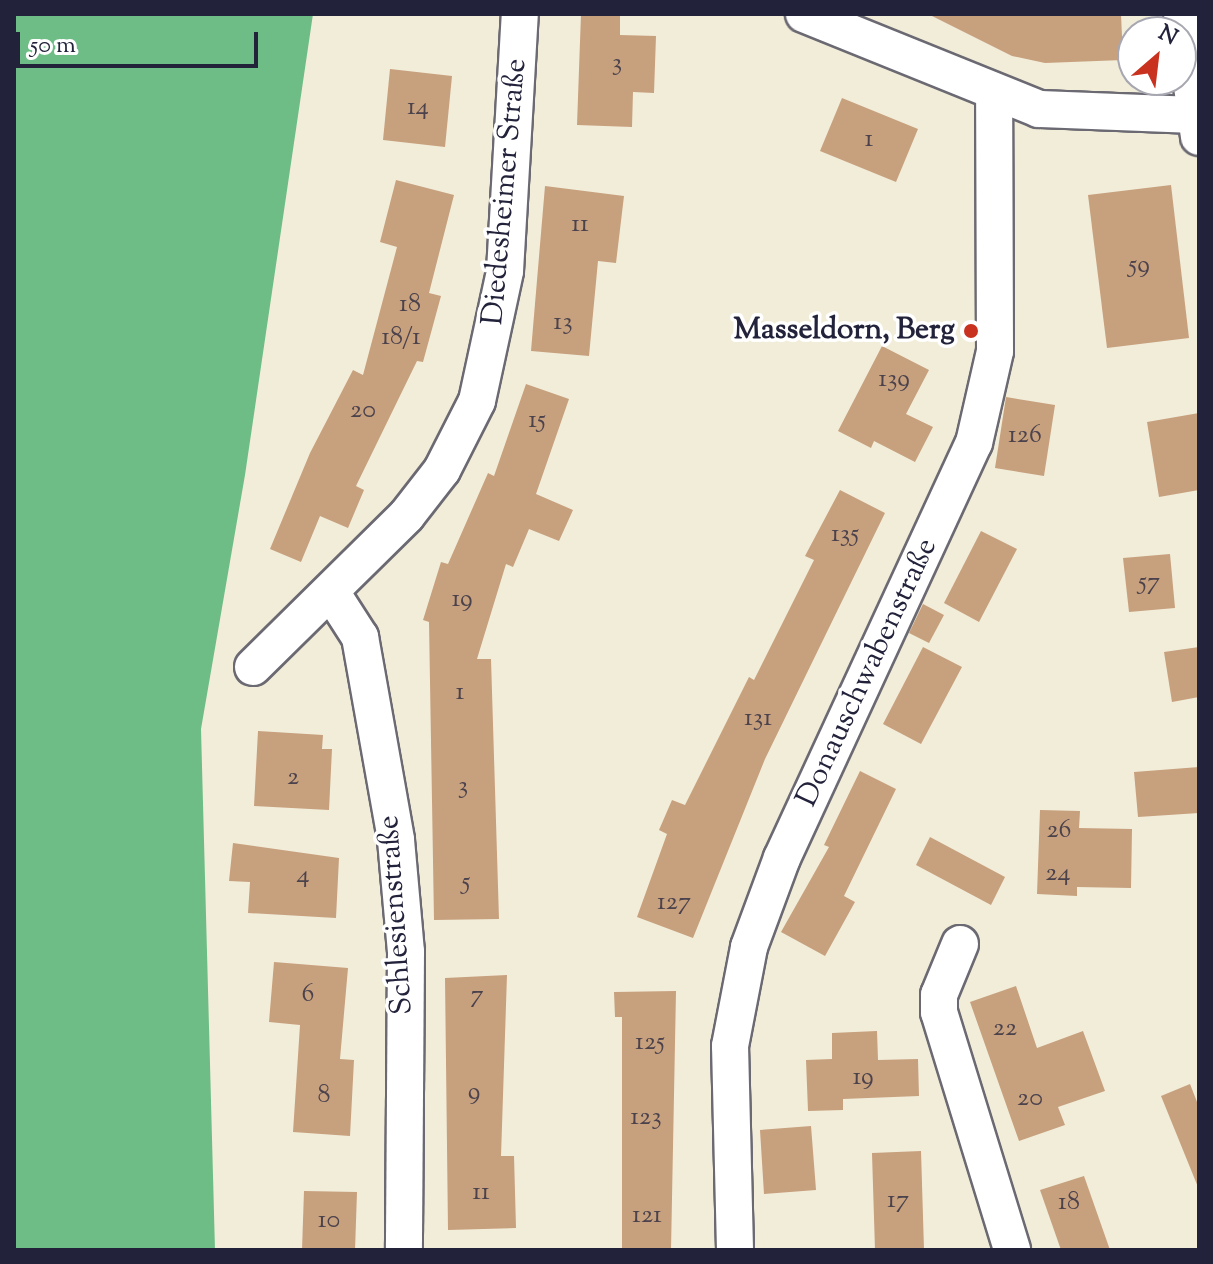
<!DOCTYPE html>
<meta charset="utf-8">
<style>
body{margin:0}
#map{position:relative;width:1213px;height:1264px;overflow:hidden;background:#f2edd9;font-family:"Sorts Mill Goudy",serif}
div>[style]{position:absolute}
.forest>*{inset:0;background:#6ebd86}
.building>*{inset:0;background:#c7a07e}
.roads{filter:drop-shadow(2px 0 #6b6972) drop-shadow(-2px 0 #6b6972) drop-shadow(0 2px #6b6972) drop-shadow(0 -2px #6b6972)}
.street>*{height:36px;margin:-18px;padding:0 18px;transform-origin:18px;border-radius:18px;background:#fff}
.dots>*{width:22px;height:22px;translate:-50% -50%;box-sizing:border-box;border:4px solid #fff;border-radius:50%}
span{translate:-50% -50%;white-space:nowrap;text-align:center;line-height:1.15;-webkit-text-stroke:7px #fff;paint-order:stroke}
.number-label{font-size:26px;color:#4b424c}
.number-label span{-webkit-text-stroke-width:0}
.street-label{font-size:30px;color:#22223b}
.poi-label{font-size:30px;color:#22223b;font-weight:700}
.right{translate:-100% -50%;text-align:right}
.frame{position:absolute;inset:0;border:16px solid #22223b;pointer-events:none}
.north{position:absolute;left:1117px;top:16px;width:80px;height:80px;box-sizing:border-box;background:#fff;border:2px solid #a7a7b1;border-radius:50%;rotate:28deg;font-size:22px;font-weight:700;line-height:32px;text-align:center;color:#22223b}
.north::after{content:'';display:block;margin:auto;width:28px;height:36px;background:#c8321e;clip-path:polygon(50% 0,100% 100%,50% 72%,0 100%)}
.scale{position:absolute;left:16px;top:32px;width:242px;height:36px;box-sizing:border-box;border:4px solid #22223b;border-top:0;padding-left:10px;font-size:24px;line-height:28px;white-space:nowrap;color:#22223b;-webkit-text-stroke:6px #fff;paint-order:stroke}
</style>
<div id="map">
<div class="forest">
<i style="clip-path:polygon(14px 14px,313px 14px,245px 475px,201px 729px,215px 1250px,14px 1250px)"></i>
</div>
<div class="building">
<i style="clip-path:polygon(581px 14px,620px 14px,620px 35px,656px 36px,654px 93px,633px 92px,632px 127px,577px 125px)"></i>
<i style="clip-path:polygon(928px 14px,1121px 14px,1123px 60px,1045px 63px,1012px 56px)"></i>
<i style="clip-path:polygon(390px 69px,452px 76px,445px 147px,383px 140px)"></i>
<i style="clip-path:polygon(842px 98px,918px 129px,896px 182px,820px 151px)"></i>
<i style="clip-path:polygon(396px 180px,454px 195px,429px 293px,441px 296px,423px 362px,417px 361px,356px 486px,364px 490px,348px 528px,320px 516px,301px 562px,270px 549px,310px 453px,353px 370px,363px 375px,397px 247px,380px 242px)"></i>
<i style="clip-path:polygon(1171px 185px,1189px 338px,1107px 348px,1088px 195px)"></i>
<i style="clip-path:polygon(545px 186px,624px 196px,616px 263px,598px 261px,589px 356px,531px 351px)"></i>
<i style="clip-path:polygon(882px 346px,929px 370px,906px 414px,933px 427px,915px 462px,874px 441px,871px 448px,838px 431px)"></i>
<i style="clip-path:polygon(526px 384px,569px 399px,536px 494px,573px 510px,559px 541px,529px 529px,513px 567px,506px 564px,477px 659px,491px 659px,499px 919px,434px 920px,429px 622px,423px 620px,441px 562px,448px 564px,488px 473px,494px 476px)"></i>
<i style="clip-path:polygon(1006px 397px,1055px 405px,1044px 476px,995px 468px)"></i>
<i style="clip-path:polygon(1199px 413px,1199px 490px,1159px 497px,1147px 422px)"></i>
<i style="clip-path:polygon(840px 490px,885px 513px,765px 759px,693px 938px,637px 917px,667px 834px,659px 830px,672px 800px,685px 805px,749px 677px,754px 680px,814px 560px,805px 556px)"></i>
<i style="clip-path:polygon(981px 531px,1017px 549px,979px 622px,944px 603px)"></i>
<i style="clip-path:polygon(1170px 554px,1175px 608px,1129px 612px,1123px 558px)"></i>
<i style="clip-path:polygon(923px 604px,944px 615px,929px 643px,909px 633px)"></i>
<i style="clip-path:polygon(923px 647px,962px 667px,921px 744px,883px 724px)"></i>
<i style="clip-path:polygon(1199px 647px,1199px 697px,1172px 702px,1164px 652px)"></i>
<i style="clip-path:polygon(258px 731px,323px 735px,322px 749px,332px 749px,329px 810px,254px 806px)"></i>
<i style="clip-path:polygon(1199px 767px,1199px 813px,1138px 817px,1134px 772px)"></i>
<i style="clip-path:polygon(860px 771px,896px 789px,844px 896px,855px 902px,825px 956px,781px 932px,829px 847px,824px 845px)"></i>
<i style="clip-path:polygon(1040px 810px,1080px 811px,1079px 828px,1132px 829px,1131px 888px,1077px 887px,1077px 896px,1037px 894px)"></i>
<i style="clip-path:polygon(930px 837px,1005px 877px,991px 905px,916px 865px)"></i>
<i style="clip-path:polygon(233px 843px,339px 858px,336px 918px,248px 913px,250px 882px,229px 881px)"></i>
<i style="clip-path:polygon(274px 962px,348px 968px,340px 1059px,354px 1060px,350px 1136px,293px 1132px,300px 1025px,269px 1022px)"></i>
<i style="clip-path:polygon(507px 975px,501px 1156px,514px 1156px,516px 1228px,448px 1230px,445px 978px)"></i>
<i style="clip-path:polygon(1016px 986px,1037px 1048px,1083px 1031px,1105px 1091px,1058px 1107px,1065px 1125px,1019px 1141px,970px 1002px)"></i>
<i style="clip-path:polygon(676px 991px,671px 1250px,622px 1250px,622px 1017px,615px 1017px,614px 992px)"></i>
<i style="clip-path:polygon(877px 1031px,878px 1060px,918px 1059px,919px 1096px,843px 1099px,843px 1110px,808px 1111px,806px 1060px,832px 1059px,832px 1033px)"></i>
<i style="clip-path:polygon(1190px 1084px,1199px 1107px,1198px 1187px,1161px 1096px)"></i>
<i style="clip-path:polygon(811px 1126px,816px 1190px,764px 1194px,760px 1130px)"></i>
<i style="clip-path:polygon(921px 1151px,924px 1250px,875px 1250px,872px 1153px)"></i>
<i style="clip-path:polygon(1084px 1176px,1090px 1193px,1110px 1250px,1061px 1250px,1040px 1190px)"></i>
<i style="clip-path:polygon(304px 1191px,357px 1192px,355px 1250px,302px 1250px)"></i>
</div>
<div class="roads">
<div class="street">
<i style="left:804px;top:14px;width:253px;rotate:22deg"></i>
<i style="left:1039px;top:109px;width:157px;rotate:2.2deg"></i>
<i style="left:1182px;top:14px;width:124px;rotate:82.1deg"></i>
<i style="left:331px;top:592px;width:54px;rotate:57.2deg"></i>
<i style="left:360px;top:637px;width:206px;rotate:79.9deg"></i>
<i style="left:396px;top:840px;width:112px;rotate:84.9deg"></i>
<i style="left:406px;top:952px;width:298px;rotate:90.4deg"></i>
<i style="left:253px;top:667px;width:216px;rotate:-44.6deg"></i>
<i style="left:407px;top:515px;width:57px;rotate:-52.1deg"></i>
<i style="left:442px;top:470px;width:77px;rotate:-63.1deg"></i>
<i style="left:477px;top:401px;width:133px;rotate:-77.8deg"></i>
<i style="left:505px;top:271px;width:257px;rotate:-86.7deg"></i>
<i style="left:960px;top:944px;width:55px;rotate:112.4deg"></i>
<i style="left:939px;top:995px;width:17px;rotate:90deg"></i>
<i style="left:939px;top:1012px;width:249px;rotate:72.9deg"></i>
<i style="left:735px;top:1250px;width:204px;rotate:-91.4deg"></i>
<i style="left:730px;top:1046px;width:101px;rotate:-79.1deg"></i>
<i style="left:749px;top:947px;width:95px;rotate:-69.7deg"></i>
<i style="left:782px;top:858px;width:457px;rotate:-65.2deg"></i>
<i style="left:974px;top:443px;width:94px;rotate:-77.1deg"></i>
<i style="left:995px;top:351px;width:256px;rotate:-90.2deg"></i>
</div>
</div>
<div class="dots">
<i style="left:971px;top:331px;background:#c8321e"></i>
</div>
<div class="number-label">
<span style="left:617px;top:64px">3</span>
<span style="left:418px;top:108px">14</span>
<span style="left:869px;top:140px">1</span>
<span style="left:580px;top:225px">11</span>
<span style="left:1139px;top:266px">59</span>
<span style="left:410px;top:305px">18</span>
<span style="left:563px;top:323px">13</span>
<span style="left:401px;top:338px">18/1</span>
<span style="left:894px;top:380px">139</span>
<span style="left:363px;top:411px">20</span>
<span style="left:537px;top:421px">15</span>
<span style="left:1025px;top:436px">126</span>
<span style="left:845px;top:535px">135</span>
<span style="left:1149px;top:583px">57</span>
<span style="left:462px;top:600px">19</span>
<span style="left:460px;top:693px">1</span>
<span style="left:758px;top:719px">131</span>
<span style="left:293px;top:778px">2</span>
<span style="left:463px;top:787px">3</span>
<span style="left:1059px;top:831px">26</span>
<span style="left:1058px;top:874px">24</span>
<span style="left:303px;top:876px">4</span>
<span style="left:466px;top:883px">5</span>
<span style="left:674px;top:903px">127</span>
<span style="left:308px;top:995px">6</span>
<span style="left:477px;top:996px">7</span>
<span style="left:1005px;top:1029px">22</span>
<span style="left:650px;top:1043px">125</span>
<span style="left:863px;top:1078px">19</span>
<span style="left:474px;top:1093px">9</span>
<span style="left:324px;top:1096px">8</span>
<span style="left:1030px;top:1099px">20</span>
<span style="left:646px;top:1118px">123</span>
<span style="left:481px;top:1193px">11</span>
<span style="left:898px;top:1201px">17</span>
<span style="left:1069px;top:1203px">18</span>
<span style="left:647px;top:1216px">121</span>
<span style="left:329px;top:1221px">10</span>
</div>
<div class="street-label">
<span style="left:506px;top:192px;rotate:-85deg">Diedesheimer Straße</span>
<span style="left:868px;top:673px;rotate:-65deg">Donauschwabenstraße</span>
<span style="left:397px;top:915px;rotate:-94deg">Schlesienstraße</span>
</div>
<div class="poi-label">
<span class="right" style="left:955px;top:331px">Masseldorn, Berg</span>
</div>
<div class="frame"></div>
<div class="north">N</div>
<div class="scale">50 m</div>
</div>
